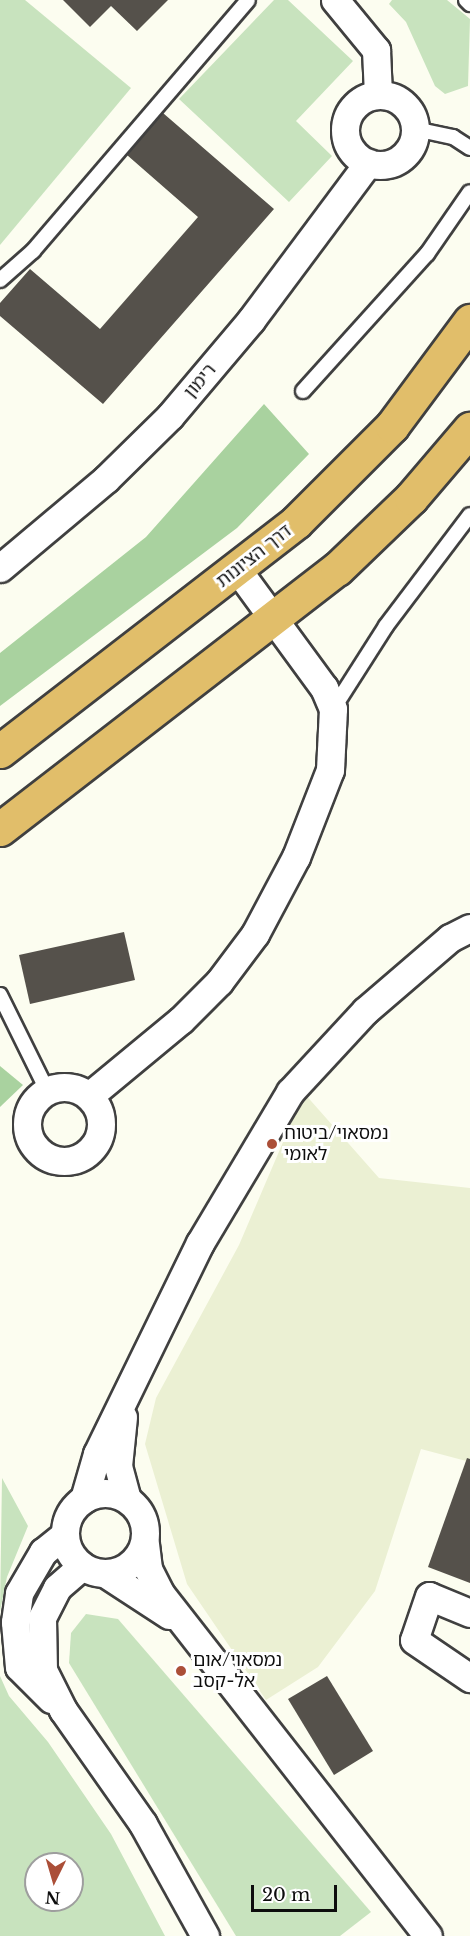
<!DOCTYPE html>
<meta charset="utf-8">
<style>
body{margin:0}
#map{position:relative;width:470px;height:1936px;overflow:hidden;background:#fcfdf0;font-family:"Libre Baskerville","Noto Sans Hebrew",serif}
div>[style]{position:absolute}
.farmland>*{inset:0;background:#ebf0d3}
.green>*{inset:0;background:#c8e3be}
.forest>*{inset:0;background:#a9d29f}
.building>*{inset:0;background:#55514b}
.roads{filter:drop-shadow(2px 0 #404040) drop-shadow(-2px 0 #404040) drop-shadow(0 2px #404040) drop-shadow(0 -2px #404040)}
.lane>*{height:14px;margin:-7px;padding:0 7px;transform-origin:7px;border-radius:7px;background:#fff}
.street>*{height:27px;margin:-13.5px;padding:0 13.5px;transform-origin:13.5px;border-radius:13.5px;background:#fff}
.street>.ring{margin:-13.5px;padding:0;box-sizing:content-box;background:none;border:27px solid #fff;border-radius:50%}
.highway>*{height:33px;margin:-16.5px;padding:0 16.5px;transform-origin:16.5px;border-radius:16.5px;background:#e1be6a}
.dots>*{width:16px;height:16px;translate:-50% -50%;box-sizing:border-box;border:3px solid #fff;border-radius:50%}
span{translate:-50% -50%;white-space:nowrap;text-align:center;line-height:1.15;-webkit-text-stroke:6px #fff;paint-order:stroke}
.street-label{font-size:18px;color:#0d0d0d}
.poi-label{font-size:18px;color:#0d0d0d}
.left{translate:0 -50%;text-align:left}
.north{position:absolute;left:24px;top:1852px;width:60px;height:60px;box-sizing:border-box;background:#fff;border:2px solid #9e9e9e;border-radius:50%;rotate:185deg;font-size:16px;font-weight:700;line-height:24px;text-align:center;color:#0d0d0d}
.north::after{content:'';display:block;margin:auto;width:21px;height:27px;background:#ab4f38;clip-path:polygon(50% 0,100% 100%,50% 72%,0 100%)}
.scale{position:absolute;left:251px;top:1885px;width:86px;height:27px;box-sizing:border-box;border:3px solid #0d0d0d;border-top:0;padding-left:8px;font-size:18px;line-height:21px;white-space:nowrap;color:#0d0d0d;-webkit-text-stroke:4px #fff;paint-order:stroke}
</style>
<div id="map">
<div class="farmland">
<i style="clip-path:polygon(304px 1093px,379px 1178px,470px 1188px,470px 1462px,421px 1449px,375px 1591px,318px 1667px,266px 1700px,187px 1584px,145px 1444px,156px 1398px,239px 1245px)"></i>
</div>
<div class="green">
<i style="clip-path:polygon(0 0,25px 0,131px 88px,0 245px)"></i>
<i style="clip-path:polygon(274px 0,288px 0,353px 61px,296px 121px,332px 156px,289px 202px,179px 99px)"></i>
<i style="clip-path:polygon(392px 0,447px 0,470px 19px,468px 86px,445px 94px,435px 86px,406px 22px,389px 4px)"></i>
<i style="clip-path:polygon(2px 1478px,28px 1526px,7px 1577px,0 1611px)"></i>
<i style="clip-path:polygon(86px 1614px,118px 1619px,371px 1912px,340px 1936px,236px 1936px,69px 1663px,71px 1633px)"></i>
<i style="clip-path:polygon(evenodd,0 1676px,9px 1696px,48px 1742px,111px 1834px,165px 1936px,0 1936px,0 1676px,36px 1864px,72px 1864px,72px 1900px,36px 1900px,36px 1864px)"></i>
</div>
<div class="forest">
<i style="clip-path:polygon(264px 404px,309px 454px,237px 528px,0 706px,0 653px,146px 537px)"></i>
<i style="clip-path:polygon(0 1066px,23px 1085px,0 1107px)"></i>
</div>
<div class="building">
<i style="clip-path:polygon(63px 0,168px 0,137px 31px,111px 6px,90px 27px)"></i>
<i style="clip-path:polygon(163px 113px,274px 209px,103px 404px,0 316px,0 303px,30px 269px,100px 329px,198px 217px,127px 155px)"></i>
<i style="clip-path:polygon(124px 932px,135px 980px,30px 1004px,19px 955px)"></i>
<i style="clip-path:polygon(467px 1458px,470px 1459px,470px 1583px,428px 1567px)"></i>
<i style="clip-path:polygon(327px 1676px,373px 1751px,334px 1775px,288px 1699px)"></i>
</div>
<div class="roads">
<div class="lane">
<i style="left:466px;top:0;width:6px;rotate:45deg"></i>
<i style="left:415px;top:129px;width:39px;rotate:12deg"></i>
<i style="left:453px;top:137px;width:20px;rotate:33deg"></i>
<i style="left:0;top:280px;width:44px;rotate:-41.3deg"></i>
<i style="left:33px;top:251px;width:330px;rotate:-49.4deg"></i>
<i style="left:303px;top:391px;width:185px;rotate:-47.9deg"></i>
<i style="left:427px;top:254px;width:75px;rotate:-55.3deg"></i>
<i style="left:333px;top:709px;width:98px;rotate:-57.4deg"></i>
<i style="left:386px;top:626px;width:139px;rotate:-52.9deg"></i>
<i style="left:0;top:995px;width:108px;rotate:63.7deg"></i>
</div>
<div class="street">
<i style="left:335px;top:0;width:65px;rotate:50.6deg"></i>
<i style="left:376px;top:50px;width:44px;rotate:87.4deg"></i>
<i class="ring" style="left:345px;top:95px;width:43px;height:43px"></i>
<i style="left:0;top:568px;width:138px;rotate:-40deg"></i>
<i style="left:106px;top:479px;width:90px;rotate:-44.5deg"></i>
<i style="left:170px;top:416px;width:126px;rotate:-49.8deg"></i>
<i style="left:251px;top:320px;width:196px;rotate:-53.3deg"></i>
<i class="ring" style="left:27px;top:1087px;width:47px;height:47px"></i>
<i style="left:89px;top:1096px;width:119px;rotate:-39.6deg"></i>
<i style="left:181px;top:1020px;width:54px;rotate:-45deg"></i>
<i style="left:219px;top:982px;width:60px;rotate:-53.1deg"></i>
<i style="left:255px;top:934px;width:87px;rotate:-62deg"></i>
<i style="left:296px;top:857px;width:93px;rotate:-68.7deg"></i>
<i style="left:330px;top:770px;width:61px;rotate:-87.2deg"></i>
<i style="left:333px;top:709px;width:23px;rotate:-113deg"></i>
<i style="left:324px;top:688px;width:147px;rotate:-126.2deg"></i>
<i style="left:123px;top:1417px;width:49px;rotate:95.8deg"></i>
<i style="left:118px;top:1466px;width:34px;rotate:75deg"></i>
<i class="ring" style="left:65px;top:1493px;width:53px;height:53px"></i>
<i style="left:84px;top:1499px;width:47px;rotate:-73.9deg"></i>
<i style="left:97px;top:1454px;width:235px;rotate:-64deg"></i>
<i style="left:200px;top:1243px;width:176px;rotate:-59.2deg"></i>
<i style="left:290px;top:1092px;width:110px;rotate:-47.2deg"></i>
<i style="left:365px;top:1011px;width:112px;rotate:-40.7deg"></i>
<i style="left:450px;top:938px;width:22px;rotate:-27deg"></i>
<i style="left:145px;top:1544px;width:25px;rotate:83deg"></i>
<i style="left:148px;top:1569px;width:27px;rotate:63deg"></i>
<i style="left:160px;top:1593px;width:435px;rotate:52deg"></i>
<i style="left:82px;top:1566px;width:33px;rotate:139deg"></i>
<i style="left:57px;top:1588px;width:34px;rotate:117deg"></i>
<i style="left:42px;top:1618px;width:52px;rotate:88.9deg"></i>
<i style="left:43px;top:1670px;width:45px;rotate:63.4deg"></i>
<i style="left:63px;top:1710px;width:139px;rotate:54.9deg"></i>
<i style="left:143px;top:1824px;width:128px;rotate:61deg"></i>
<i style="left:106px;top:1574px;width:75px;rotate:33.1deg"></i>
<i style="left:470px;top:1613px;width:44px;rotate:-157.5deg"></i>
<i style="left:429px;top:1596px;width:46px;rotate:108.8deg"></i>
<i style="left:414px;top:1640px;width:68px;rotate:34.2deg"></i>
<i style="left:51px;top:1699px;width:45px;rotate:-135deg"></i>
<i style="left:19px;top:1667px;width:45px;rotate:-95.1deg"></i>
<i style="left:15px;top:1622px;width:29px;rotate:-82deg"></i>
<i style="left:19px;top:1593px;width:48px;rotate:-59.7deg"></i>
<i style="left:43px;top:1552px;width:28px;rotate:-39deg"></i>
</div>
<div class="highway">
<i style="left:0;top:751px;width:374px;rotate:-37.7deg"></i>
<i style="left:296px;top:522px;width:136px;rotate:-45deg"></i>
<i style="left:392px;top:426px;width:131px;rotate:-53.4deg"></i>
<i style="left:0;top:829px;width:426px;rotate:-37.7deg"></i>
<i style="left:337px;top:569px;width:103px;rotate:-43.8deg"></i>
<i style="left:411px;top:498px;width:91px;rotate:-49.5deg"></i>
</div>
</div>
<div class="dots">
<i style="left:272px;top:1144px;background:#ab4f38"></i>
<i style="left:181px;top:1671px;background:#ab4f38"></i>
</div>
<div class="street-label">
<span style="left:200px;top:381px;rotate:-50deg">רימון</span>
<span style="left:254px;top:556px;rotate:-38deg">דרך הציונות</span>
</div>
<div class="poi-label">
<span class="left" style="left:284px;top:1144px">נמסאוי/ביטוח<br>לאומי</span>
<span class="left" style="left:193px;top:1671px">נמסאוי/אום<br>אל-קסב</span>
</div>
<div class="north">N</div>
<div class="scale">20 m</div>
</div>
